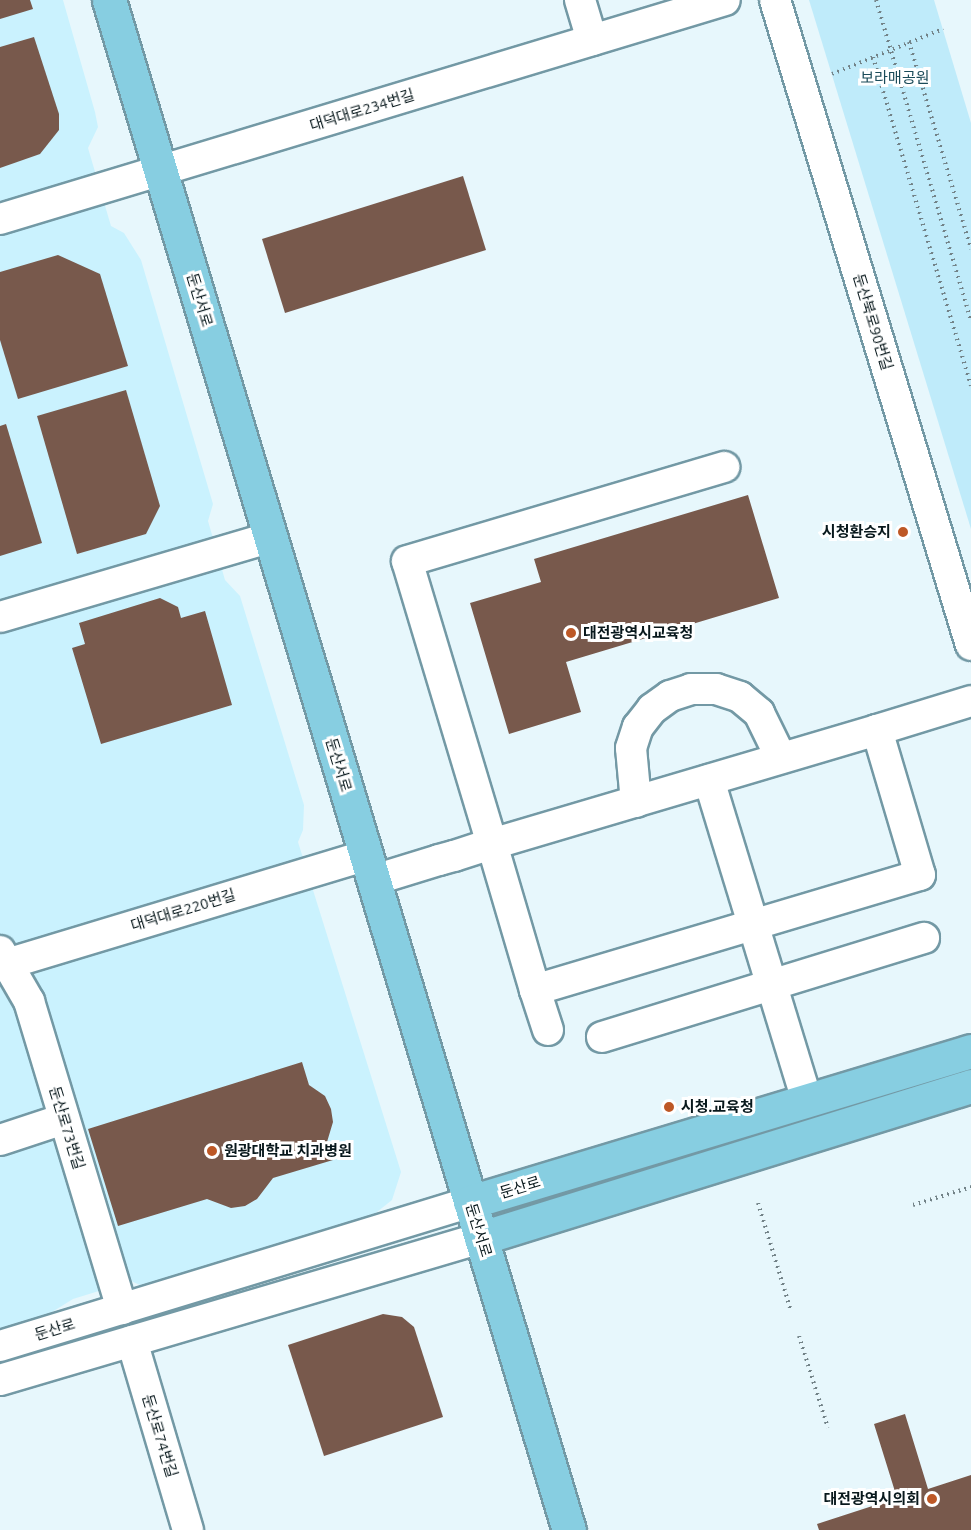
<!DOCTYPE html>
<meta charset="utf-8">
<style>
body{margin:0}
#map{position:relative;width:971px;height:1530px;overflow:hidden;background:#e7f7fc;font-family:Ubuntu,"Noto Sans KR",sans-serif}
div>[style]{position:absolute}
.built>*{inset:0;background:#caf2fe}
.green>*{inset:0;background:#bfebfa}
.building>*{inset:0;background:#78594c}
.path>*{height:4px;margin-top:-2px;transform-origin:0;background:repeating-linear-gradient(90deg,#728287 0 1.5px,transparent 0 6px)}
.roads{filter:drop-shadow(2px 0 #7399a5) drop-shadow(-2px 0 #7399a5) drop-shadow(0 2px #7399a5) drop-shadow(0 -2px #7399a5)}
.minor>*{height:30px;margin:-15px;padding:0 15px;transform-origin:15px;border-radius:15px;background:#fff}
.major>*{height:33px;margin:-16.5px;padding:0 16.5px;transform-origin:16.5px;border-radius:16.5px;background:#87cee1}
.dots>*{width:16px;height:16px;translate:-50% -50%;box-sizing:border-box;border:3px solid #fff;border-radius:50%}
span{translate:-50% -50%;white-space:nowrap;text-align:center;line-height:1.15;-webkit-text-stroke:6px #fff;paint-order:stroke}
.park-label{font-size:15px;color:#1b4b59}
.street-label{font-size:15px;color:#08181c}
.poi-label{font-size:15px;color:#08181c;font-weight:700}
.right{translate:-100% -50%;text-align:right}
.left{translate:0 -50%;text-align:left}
</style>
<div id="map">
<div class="built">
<i style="clip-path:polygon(0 0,63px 0,95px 112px,98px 127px,88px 148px,111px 226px,124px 233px,141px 260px,213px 504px,208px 521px,225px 580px,240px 596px,304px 805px,303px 830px,298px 842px,401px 1172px,392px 1200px,367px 1220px,155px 1283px,140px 1285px,131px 1281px,73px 1299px,44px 1317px,0 1330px)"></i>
</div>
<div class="green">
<i style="clip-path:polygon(809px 0,934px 0,971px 123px,971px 529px)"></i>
</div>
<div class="building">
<i style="clip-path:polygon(0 0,30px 0,33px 9px,0 19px)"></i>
<i style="clip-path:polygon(34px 37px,59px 114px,59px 130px,40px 154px,0 168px,0 47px)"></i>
<i style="clip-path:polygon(463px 176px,486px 250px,285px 313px,262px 239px)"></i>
<i style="clip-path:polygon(58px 255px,100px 274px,128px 366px,18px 399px,0 340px,0 272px)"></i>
<i style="clip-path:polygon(126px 390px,160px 506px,146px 534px,77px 554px,37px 416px)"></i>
<i style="clip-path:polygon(6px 424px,42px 543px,0 556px,0 426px)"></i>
<i style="clip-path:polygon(748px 495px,779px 598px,566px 662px,581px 712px,509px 734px,470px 603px,541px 582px,534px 559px)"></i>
<i style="clip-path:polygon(160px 598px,178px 607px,181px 618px,205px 611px,232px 705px,101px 744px,72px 648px,85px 644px,79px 623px)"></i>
<i style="clip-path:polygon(302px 1062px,309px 1085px,325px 1096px,331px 1109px,333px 1122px,327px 1142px,333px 1160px,273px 1178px,257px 1199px,245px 1206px,231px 1208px,207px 1199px,118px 1226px,88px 1129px)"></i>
<i style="clip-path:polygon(383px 1314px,402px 1317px,414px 1327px,443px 1417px,324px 1456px,288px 1345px)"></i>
<i style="clip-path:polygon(905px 1414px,928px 1489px,971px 1475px,971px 1530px,819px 1530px,817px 1524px,897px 1498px,874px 1424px)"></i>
</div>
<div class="path">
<i style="left:876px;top:0;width:334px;rotate:73.5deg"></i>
<i style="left:909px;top:42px;width:216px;rotate:73.3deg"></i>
<i style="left:873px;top:57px;width:343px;rotate:73.4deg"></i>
<i style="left:832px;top:74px;width:120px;rotate:-22.1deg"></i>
<i style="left:758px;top:1203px;width:113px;rotate:73deg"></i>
<i style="left:913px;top:1205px;width:61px;rotate:-17.2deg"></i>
<i style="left:799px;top:1336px;width:96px;rotate:72.5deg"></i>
</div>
<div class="roads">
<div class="minor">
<i style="left:580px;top:0;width:42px;rotate:73.3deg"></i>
<i style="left:775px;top:0;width:674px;rotate:73.1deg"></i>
<i style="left:0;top:219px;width:757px;rotate:-16.81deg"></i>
<i style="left:0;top:617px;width:283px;rotate:-16.4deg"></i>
<i style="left:877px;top:730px;width:98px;rotate:-17.1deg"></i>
<i style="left:709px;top:780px;width:335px;rotate:73deg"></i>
<i style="left:636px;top:802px;width:54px;rotate:-95.3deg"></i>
<i style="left:631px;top:748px;width:22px;rotate:-72deg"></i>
<i style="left:638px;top:727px;width:23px;rotate:-52deg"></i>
<i style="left:652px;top:709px;width:22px;rotate:-36deg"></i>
<i style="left:670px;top:696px;width:22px;rotate:-18deg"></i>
<i style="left:691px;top:689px;width:25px"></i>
<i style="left:716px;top:689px;width:25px;rotate:18deg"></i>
<i style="left:740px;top:697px;width:25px;rotate:40deg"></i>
<i style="left:759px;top:713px;width:50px;rotate:63.9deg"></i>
<i style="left:374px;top:880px;width:68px;rotate:-17.1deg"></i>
<i style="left:439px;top:860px;width:16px;rotate:-15deg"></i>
<i style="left:454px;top:856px;width:40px;rotate:-18deg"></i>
<i style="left:492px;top:844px;width:402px;rotate:-16.5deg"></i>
<i style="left:877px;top:730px;width:151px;rotate:73.5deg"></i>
<i style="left:920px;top:875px;width:402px;rotate:163.4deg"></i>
<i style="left:535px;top:990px;width:152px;rotate:-106.4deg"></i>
<i style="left:492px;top:844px;width:295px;rotate:-106.7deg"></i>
<i style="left:407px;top:561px;width:331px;rotate:-16.5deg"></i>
<i style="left:0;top:951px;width:58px;rotate:59.9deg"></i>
<i style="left:29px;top:1001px;width:322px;rotate:73.2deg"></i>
<i style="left:0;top:966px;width:383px;rotate:-16.8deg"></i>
<i style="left:535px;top:990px;width:42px;rotate:72deg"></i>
<i style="left:602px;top:1037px;width:337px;rotate:-17.1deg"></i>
<i style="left:0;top:1140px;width:67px;rotate:-18.2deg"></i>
<i style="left:132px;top:1341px;width:197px;rotate:73.5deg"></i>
<i style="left:0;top:1346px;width:492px;rotate:-17deg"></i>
<i style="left:0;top:1380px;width:502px;rotate:-16.45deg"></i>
</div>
<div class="major">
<i style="left:109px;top:0;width:1598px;rotate:73.27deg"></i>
<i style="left:470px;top:1202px;width:523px;rotate:-16.77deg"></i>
<i style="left:481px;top:1238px;width:513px;rotate:-17.23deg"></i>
</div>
</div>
<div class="dots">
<i style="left:903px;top:532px;background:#bd5826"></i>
<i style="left:571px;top:633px;background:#bd5826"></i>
<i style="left:669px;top:1107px;background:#bd5826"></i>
<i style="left:212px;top:1151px;background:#bd5826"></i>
<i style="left:932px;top:1499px;background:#bd5826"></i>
</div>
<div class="park-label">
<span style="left:895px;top:78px">보라매공원</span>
</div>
<div class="street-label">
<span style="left:362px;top:110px;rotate:-17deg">대덕대로234번길</span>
<span style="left:200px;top:300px;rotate:73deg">둔산서로</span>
<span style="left:873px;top:322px;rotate:73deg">둔산북로90번길</span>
<span style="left:339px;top:765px;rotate:73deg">둔산서로</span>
<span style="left:183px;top:910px;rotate:-17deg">대덕대로220번길</span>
<span style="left:67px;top:1128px;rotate:73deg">둔산로73번길</span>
<span style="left:520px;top:1187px;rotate:-17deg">둔산로</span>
<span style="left:479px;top:1230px;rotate:73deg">둔산서로</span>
<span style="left:55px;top:1329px;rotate:-17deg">둔산로</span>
<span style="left:160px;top:1436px;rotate:73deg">둔산로74번길</span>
</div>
<div class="poi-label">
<span class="right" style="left:891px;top:532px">시청환승지</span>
<span class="left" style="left:583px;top:633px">대전광역시교육청</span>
<span class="left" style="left:681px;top:1107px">시청.교육청</span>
<span class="left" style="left:224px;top:1151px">원광대학교 치과병원</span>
<span class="right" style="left:920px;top:1499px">대전광역시의회</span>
</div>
</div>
